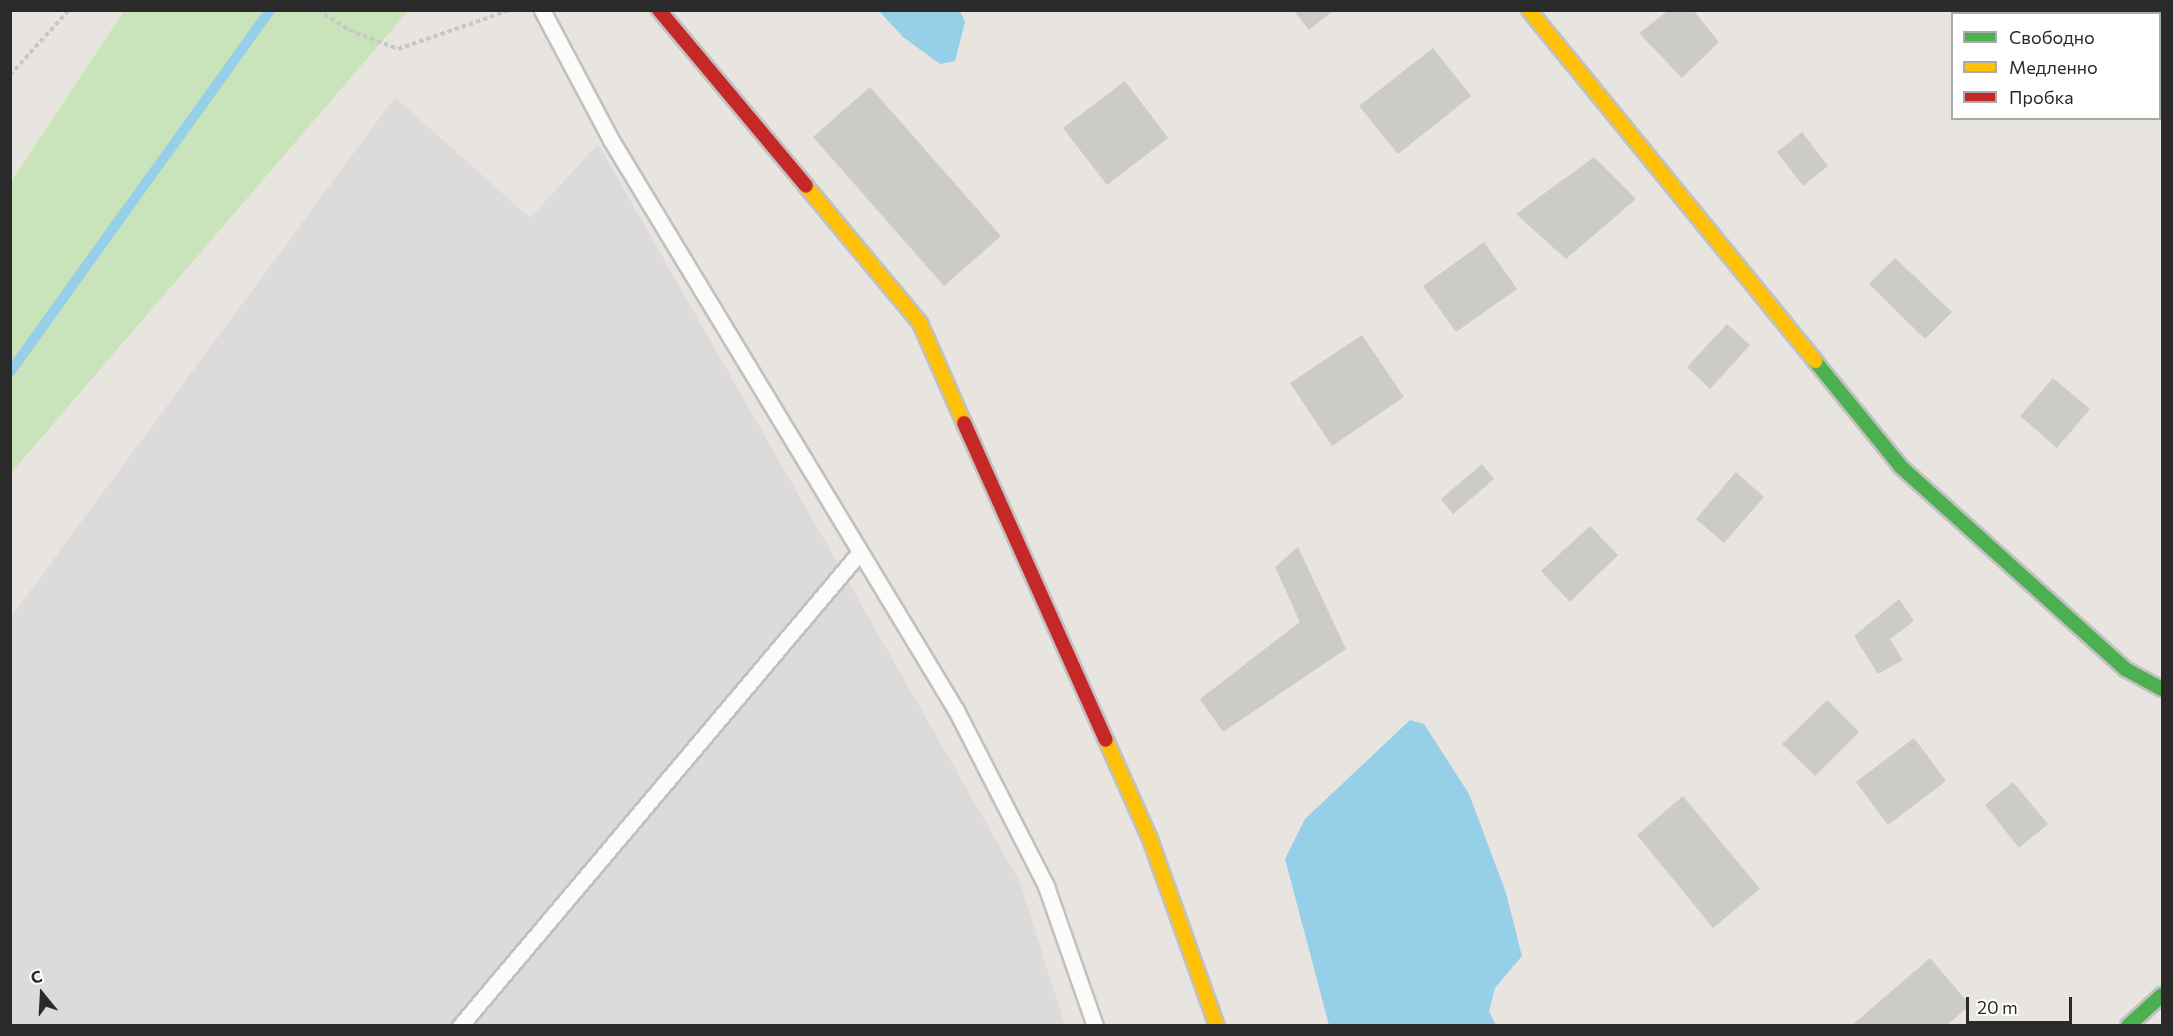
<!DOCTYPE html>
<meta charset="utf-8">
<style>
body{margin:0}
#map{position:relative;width:2173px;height:1036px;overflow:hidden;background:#e8e5e0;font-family:Commissioner,sans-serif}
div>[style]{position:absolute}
.industrial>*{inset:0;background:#dddadc}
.green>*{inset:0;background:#c9e3ba}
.water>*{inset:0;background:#96cfe8}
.stream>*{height:10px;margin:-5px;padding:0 5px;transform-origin:5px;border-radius:5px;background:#96cfe8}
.building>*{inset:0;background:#cdcbc7}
.path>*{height:4px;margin-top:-2px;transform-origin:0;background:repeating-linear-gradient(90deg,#c8c7c7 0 4.5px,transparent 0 7.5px)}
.roads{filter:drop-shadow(2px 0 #c2c1c1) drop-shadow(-2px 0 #c2c1c1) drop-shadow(0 2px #c2c1c1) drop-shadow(0 -2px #c2c1c1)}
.lane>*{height:15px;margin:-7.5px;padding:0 7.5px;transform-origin:7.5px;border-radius:7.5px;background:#fcfbfa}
.fast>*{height:14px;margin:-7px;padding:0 7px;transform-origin:7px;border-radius:7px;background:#4caf50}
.slow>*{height:14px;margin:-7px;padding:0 7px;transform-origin:7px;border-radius:7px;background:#ffc107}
.jam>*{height:14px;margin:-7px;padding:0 7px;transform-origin:7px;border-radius:7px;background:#c62828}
span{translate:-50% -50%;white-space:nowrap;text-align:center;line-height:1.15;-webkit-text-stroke:5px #fff;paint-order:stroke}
.frame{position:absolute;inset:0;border:12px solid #2a2a2a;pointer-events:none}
.legend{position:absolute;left:1951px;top:12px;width:210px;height:108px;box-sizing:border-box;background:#fff;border:2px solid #aaa;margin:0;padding:8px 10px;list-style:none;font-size:18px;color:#2a2a2a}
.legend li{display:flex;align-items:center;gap:12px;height:30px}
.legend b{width:30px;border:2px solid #aaa}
.north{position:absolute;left:12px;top:964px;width:60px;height:60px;-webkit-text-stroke:4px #fff;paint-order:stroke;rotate:342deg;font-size:16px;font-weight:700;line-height:24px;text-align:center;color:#2a2a2a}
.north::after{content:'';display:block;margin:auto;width:21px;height:27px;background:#2a2a2a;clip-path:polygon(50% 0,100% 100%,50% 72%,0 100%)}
.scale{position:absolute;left:1966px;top:997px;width:106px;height:27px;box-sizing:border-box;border:3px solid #2a2a2a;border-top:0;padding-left:8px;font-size:18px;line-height:21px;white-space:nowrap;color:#2a2a2a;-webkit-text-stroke:4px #fff;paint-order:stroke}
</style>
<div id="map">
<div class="industrial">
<i style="clip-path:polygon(395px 97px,530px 218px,598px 144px,1020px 882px,1065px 1025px,11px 1026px,11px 617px)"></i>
</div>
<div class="green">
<i style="clip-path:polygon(124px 11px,408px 11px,11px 473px,11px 182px)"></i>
</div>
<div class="water">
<i style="clip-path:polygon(879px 11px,960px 11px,965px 22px,955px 61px,940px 64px,903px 37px)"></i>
<i style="clip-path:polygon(1410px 720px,1424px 724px,1469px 794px,1506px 893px,1522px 956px,1495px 988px,1489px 1011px,1496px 1025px,1329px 1025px,1285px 859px,1305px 819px)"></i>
</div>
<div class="stream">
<i style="left:10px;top:372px;width:446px;rotate:-54.3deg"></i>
</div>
<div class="building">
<i style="clip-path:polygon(1293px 10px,1334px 10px,1309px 30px)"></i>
<i style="clip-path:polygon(1669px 10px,1693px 10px,1719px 42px,1682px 78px,1639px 33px)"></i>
<i style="clip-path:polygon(1433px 48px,1471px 96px,1398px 154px,1359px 106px)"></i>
<i style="clip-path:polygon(1125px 81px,1168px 138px,1107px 185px,1063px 128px)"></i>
<i style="clip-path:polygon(870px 87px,1001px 236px,944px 286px,813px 137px)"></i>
<i style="clip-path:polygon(1802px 132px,1828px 166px,1803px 186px,1777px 152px)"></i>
<i style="clip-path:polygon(1594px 157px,1636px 199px,1566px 259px,1516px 214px)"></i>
<i style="clip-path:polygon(1484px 242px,1517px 289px,1456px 332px,1423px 286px)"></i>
<i style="clip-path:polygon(1895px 258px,1952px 312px,1925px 339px,1869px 284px)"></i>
<i style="clip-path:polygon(1727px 324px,1750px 345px,1710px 389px,1687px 367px)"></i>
<i style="clip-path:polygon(1362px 335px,1404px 397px,1332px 446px,1290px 383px)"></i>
<i style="clip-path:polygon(2053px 378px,2090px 409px,2057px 448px,2020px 416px)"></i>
<i style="clip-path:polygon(1482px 464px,1494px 479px,1453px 514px,1441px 499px)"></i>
<i style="clip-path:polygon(1736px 472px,1764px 497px,1724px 543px,1696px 519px)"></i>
<i style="clip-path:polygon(1590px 526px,1618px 555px,1570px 602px,1541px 571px)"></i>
<i style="clip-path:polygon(1298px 547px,1346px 649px,1223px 732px,1200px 699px,1300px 622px,1275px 567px)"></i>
<i style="clip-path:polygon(1899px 599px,1914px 621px,1890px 639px,1903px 660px,1878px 674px,1854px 636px)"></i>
<i style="clip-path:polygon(1827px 700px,1859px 732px,1815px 776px,1782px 744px)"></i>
<i style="clip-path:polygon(1914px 738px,1946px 781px,1888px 825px,1856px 782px)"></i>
<i style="clip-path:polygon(2013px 782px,2048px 824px,2019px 848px,1985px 805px)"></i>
<i style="clip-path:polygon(1683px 796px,1760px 889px,1713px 928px,1637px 835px)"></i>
<i style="clip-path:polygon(1930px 958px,1970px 1005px,1946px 1026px,1851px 1026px)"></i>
</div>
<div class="path">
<i style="left:318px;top:10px;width:37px;rotate:33deg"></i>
<i style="left:349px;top:30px;width:53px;rotate:21.2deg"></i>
<i style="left:398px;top:49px;width:119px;rotate:-19.2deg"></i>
<i style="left:10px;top:75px;width:88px;rotate:-47.8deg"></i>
</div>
<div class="roads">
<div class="lane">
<i style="left:542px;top:10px;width:147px;rotate:62deg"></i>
<i style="left:611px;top:140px;width:666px;rotate:58.82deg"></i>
<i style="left:956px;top:710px;width:198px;rotate:62.9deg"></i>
<i style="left:1046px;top:886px;width:148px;rotate:70.7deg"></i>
<i style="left:460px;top:1026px;width:620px;rotate:-49.84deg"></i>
</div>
<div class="fast">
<i style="left:1815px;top:361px;width:136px;rotate:50.9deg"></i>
<i style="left:1901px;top:467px;width:302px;rotate:42deg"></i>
<i style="left:2125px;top:669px;width:42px;rotate:28.4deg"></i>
<i style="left:2128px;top:1026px;width:46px;rotate:-42.4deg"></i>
</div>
<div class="slow">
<i style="left:1529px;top:10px;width:453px;rotate:50.8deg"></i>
<i style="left:806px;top:186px;width:178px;rotate:50.2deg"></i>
<i style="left:920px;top:323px;width:109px;rotate:66.3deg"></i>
<i style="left:1106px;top:740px;width:108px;rotate:66deg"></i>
<i style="left:1150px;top:839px;width:199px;rotate:70.3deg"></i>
</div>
<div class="jam">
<i style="left:659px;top:10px;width:229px;rotate:50.1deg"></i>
<i style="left:964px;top:423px;width:347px;rotate:65.9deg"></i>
</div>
</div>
<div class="frame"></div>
<ul class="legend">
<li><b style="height:8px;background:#4caf50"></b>Свободно</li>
<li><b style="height:8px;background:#ffc107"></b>Медленно</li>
<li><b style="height:8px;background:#c62828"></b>Пробка</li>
</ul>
<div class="north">С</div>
<div class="scale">20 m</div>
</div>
